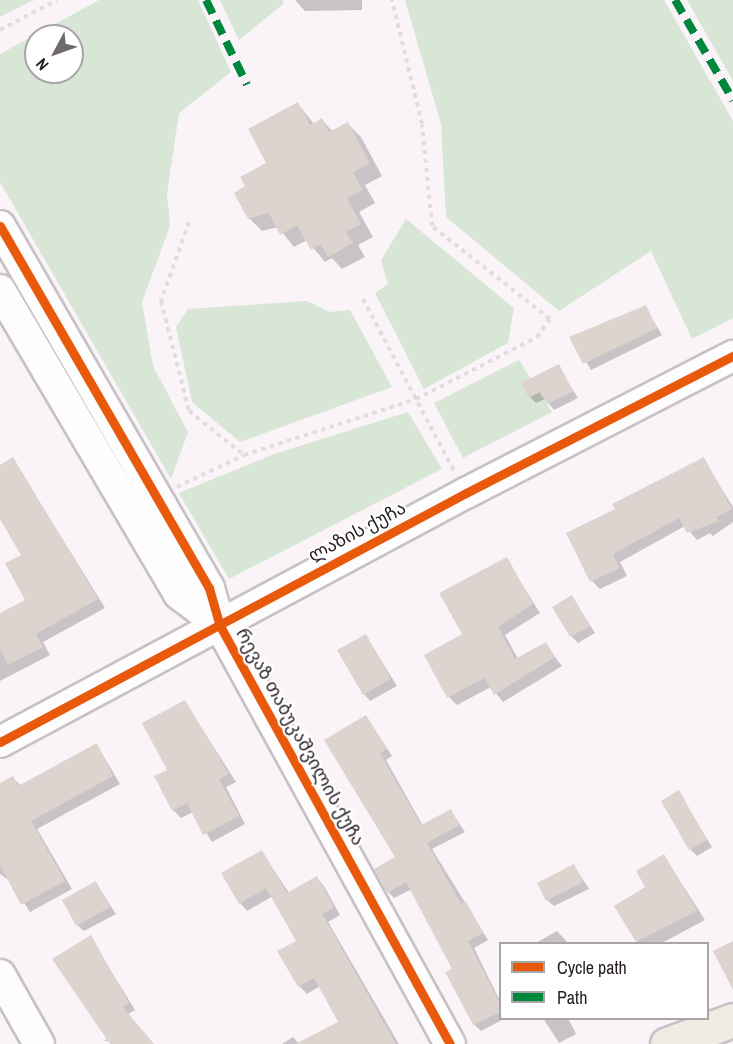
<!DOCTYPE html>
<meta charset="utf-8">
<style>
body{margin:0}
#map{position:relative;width:733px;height:1044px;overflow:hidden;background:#faf4f9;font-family:"Archivo Narrow","Noto Sans Georgian",sans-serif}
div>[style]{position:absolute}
.green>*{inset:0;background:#d7e6d5}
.shadow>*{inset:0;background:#0003}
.building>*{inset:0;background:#ded4cf}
.path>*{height:4px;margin-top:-2px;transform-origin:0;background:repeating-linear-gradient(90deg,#e0dddf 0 4.5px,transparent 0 9px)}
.roads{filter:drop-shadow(2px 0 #c8c0c6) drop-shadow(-2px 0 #c8c0c6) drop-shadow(0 2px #c8c0c6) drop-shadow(0 -2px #c8c0c6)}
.minor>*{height:30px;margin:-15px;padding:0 15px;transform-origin:15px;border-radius:15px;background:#fefdfe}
.major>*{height:33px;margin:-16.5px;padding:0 16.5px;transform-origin:16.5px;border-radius:16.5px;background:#f0ece3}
.quiet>*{height:8px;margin-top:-4px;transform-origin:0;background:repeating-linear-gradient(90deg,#00873e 0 15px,transparent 0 23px)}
.cycleway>*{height:9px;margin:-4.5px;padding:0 4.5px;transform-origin:4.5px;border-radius:4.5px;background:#e8590c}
span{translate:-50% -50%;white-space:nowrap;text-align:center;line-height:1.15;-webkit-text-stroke:4.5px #fff;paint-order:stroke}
.street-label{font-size:18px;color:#261d25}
.legend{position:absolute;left:499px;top:942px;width:210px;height:78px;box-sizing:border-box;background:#fff;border:2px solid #a8a5a8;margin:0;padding:8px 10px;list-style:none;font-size:18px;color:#261d25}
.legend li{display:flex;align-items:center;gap:12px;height:30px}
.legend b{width:30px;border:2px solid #a8a5a8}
.north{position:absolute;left:24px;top:24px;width:60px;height:60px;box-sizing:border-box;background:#fff;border:2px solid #a8a5a8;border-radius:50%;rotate:229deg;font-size:16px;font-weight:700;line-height:24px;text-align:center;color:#261d25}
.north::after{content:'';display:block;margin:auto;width:21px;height:27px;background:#70686f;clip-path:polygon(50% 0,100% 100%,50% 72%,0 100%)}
</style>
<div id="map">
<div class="green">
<i style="clip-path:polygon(0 0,33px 0,0 17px)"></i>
<i style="clip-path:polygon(evenodd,99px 0,198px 0,231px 72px,179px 113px,167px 194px,170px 226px,142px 302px,153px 366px,188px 432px,171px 479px,0 182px,0 54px,99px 0,36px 36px,72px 36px,72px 72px,36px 72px,36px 36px)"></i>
<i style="clip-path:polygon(220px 0,283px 0,283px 4px,239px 40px)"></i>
<i style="clip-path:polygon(405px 0,664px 0,733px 121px,733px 318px,692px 339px,651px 251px,559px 311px,446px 217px,441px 124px)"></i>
<i style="clip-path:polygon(687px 0,733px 0,733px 81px)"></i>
<i style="clip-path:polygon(406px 219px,514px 308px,508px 343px,424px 389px,375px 293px,388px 284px,381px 260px)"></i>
<i style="clip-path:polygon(307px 301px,329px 312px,350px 310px,392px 387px,240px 442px,192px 402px,176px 327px,188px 309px)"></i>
<i style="clip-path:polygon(519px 360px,552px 412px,463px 458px,434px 403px)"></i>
<i style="clip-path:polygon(408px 412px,442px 469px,229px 579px,179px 493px,274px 454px)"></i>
</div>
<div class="shadow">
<i style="clip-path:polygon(362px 0,362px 10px,305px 11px,295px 0)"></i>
<i style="clip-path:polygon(298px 104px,314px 124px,322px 120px,333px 132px,348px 124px,361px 137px,382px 176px,365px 185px,375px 203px,359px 212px,373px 237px,358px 245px,365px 257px,342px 269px,332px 258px,325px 262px,307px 240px,294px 247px,278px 227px,262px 231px,249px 218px,247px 187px,268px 163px)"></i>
<i style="clip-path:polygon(645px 307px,662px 335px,591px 370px,571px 337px)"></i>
<i style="clip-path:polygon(558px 366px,578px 398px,554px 410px,545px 399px,536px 403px,530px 397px)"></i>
<i style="clip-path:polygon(13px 459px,105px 608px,43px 642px,50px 655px,0 681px,0 615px,28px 601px,23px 555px,0 517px,0 466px)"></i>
<i style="clip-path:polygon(703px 459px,733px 507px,733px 522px,713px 536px,710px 533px,697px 540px,685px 526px,620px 562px,627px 576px,600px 589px,592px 581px,617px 510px)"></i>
<i style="clip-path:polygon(506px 559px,540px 613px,505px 635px,518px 659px,545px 644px,562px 666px,503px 702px,491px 687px,457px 705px,449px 697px,464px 635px)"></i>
<i style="clip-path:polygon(572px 597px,595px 633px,578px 643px,571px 636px)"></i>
<i style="clip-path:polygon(366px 636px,397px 686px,370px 701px,364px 694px)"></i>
<i style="clip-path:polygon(185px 702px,236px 782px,226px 787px,245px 824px,212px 842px,193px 812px,181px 818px,173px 810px,169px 771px)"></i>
<i style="clip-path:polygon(366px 716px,392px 756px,386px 760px,423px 826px,451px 811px,465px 832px,432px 849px,488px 940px,474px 948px,500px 1001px,500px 1018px,506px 1018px,481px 1031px,474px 1024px,454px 969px,412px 889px,394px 898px,388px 892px,397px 858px)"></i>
<i style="clip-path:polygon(97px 745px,120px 784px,37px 829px,72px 889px,30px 912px,10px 881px,0 874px,0 785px,13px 778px,21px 786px)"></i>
<i style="clip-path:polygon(678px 792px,712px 847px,697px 856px,690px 849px)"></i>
<i style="clip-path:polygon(262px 852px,289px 893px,317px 878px,324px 886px,340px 915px,328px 922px,399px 1044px,282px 1044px,293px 1037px,299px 1044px,340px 1023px,320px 986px,307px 994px,299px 986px,298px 941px,273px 896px,247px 911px,240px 903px)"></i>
<i style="clip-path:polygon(664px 856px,705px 920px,660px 944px,639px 944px,616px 906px,647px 888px)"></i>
<i style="clip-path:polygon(574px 866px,589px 889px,554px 906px,547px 900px)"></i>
<i style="clip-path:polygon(96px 883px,116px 914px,84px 931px,77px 925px)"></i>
<i style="clip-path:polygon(557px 931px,569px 944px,534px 944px)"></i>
<i style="clip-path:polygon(90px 937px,135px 1010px,128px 1014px,153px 1044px,104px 1041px,108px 1038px)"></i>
<i style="clip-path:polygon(543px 1018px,568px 1018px,576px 1034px,559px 1043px)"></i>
</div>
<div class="building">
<i style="clip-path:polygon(298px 102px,310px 125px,322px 118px,329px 132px,348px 122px,370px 163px,353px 172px,363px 190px,347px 198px,361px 224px,346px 232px,353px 243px,328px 257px,321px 244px,311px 250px,297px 225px,280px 235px,269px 213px,248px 219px,234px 193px,245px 186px,240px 177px,266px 163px,248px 129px)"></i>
<i style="clip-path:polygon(646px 305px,657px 328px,583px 364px,569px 337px)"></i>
<i style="clip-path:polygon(559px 364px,573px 391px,547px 404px,540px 392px,529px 398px,521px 383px)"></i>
<i style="clip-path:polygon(13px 457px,98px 599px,36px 634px,43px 647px,8px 665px,0 649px,0 613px,25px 600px,5px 563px,21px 555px,0 519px,0 465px)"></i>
<i style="clip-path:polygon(704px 457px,732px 509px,716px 517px,719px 521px,687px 533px,679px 518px,613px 554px,620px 568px,590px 582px,566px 533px,615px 509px,612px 504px)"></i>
<i style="clip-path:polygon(507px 557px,533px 604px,498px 627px,515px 659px,546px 642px,555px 657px,494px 695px,484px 678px,447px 698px,424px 655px,462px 634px,439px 593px)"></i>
<i style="clip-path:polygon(572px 595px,590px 626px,570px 637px,552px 607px)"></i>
<i style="clip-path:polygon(366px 634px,391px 679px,363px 695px,337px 650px)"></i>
<i style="clip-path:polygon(185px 700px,229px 774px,219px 779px,239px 816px,203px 835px,187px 803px,172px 811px,154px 776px,167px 770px,142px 723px)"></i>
<i style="clip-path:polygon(366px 715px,387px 749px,380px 753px,421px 825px,451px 809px,459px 825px,427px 843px,461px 904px,466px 901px,483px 933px,468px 941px,501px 1005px,501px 1012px,473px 1025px,445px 972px,452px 969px,406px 882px,387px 893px,374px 869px,395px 857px,324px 740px)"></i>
<i style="clip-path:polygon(97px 743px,113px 776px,31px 821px,65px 881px,21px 905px,0 865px,0 783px,13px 776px,18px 786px)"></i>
<i style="clip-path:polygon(679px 790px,707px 840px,689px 850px,661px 801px)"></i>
<i style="clip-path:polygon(262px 850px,287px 893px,317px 876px,334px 907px,322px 914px,396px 1044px,295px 1044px,338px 1022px,314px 978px,298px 987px,277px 951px,296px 941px,266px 888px,239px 904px,221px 873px)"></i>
<i style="clip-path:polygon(664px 854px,697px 911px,636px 942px,614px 906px,645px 887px,636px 871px)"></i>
<i style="clip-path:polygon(574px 864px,583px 882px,546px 901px,537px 883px)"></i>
<i style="clip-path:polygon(96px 881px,110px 907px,76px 926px,62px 900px)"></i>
<i style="clip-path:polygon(91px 935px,129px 1003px,123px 1007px,154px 1044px,110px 1044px,52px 959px)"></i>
<i style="clip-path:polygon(733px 941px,733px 990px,713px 951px)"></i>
</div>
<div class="path">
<i style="left:0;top:30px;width:64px;rotate:-27.8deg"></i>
<i style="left:189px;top:222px;width:84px;rotate:109.5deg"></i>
<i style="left:161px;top:301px;width:114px;rotate:75.7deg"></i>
<i style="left:189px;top:411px;width:70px;rotate:38.7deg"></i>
<i style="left:363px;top:299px;width:195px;rotate:62.1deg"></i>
<i style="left:177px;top:487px;width:74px;rotate:-25.5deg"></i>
<i style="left:244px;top:455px;width:181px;rotate:-18deg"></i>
<i style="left:416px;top:399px;width:136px;rotate:-27.1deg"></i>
<i style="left:537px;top:337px;width:22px;rotate:-54deg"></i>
<i style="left:550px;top:319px;width:150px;rotate:-141.8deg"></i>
<i style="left:432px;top:226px;width:102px;rotate:-95.6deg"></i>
<i style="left:422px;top:124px;width:128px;rotate:-103.6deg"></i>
</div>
<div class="roads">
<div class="minor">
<i style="left:0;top:226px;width:418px;rotate:60deg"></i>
<i style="left:209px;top:588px;width:37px;rotate:74deg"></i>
<i style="left:219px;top:624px;width:479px;rotate:61.2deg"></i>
<i style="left:0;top:290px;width:353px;rotate:59.5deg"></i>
<i style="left:179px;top:594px;width:50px;rotate:36.9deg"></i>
<i style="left:0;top:742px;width:528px;rotate:-28.12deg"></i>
<i style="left:466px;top:493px;width:300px;rotate:-27.2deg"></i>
<i style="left:0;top:975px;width:79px;rotate:60.5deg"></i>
</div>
<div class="major">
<i style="left:667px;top:1044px;width:70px;rotate:-20deg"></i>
</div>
</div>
<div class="quiet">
<i style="left:206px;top:0;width:94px;rotate:64.2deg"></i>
<i style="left:675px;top:0;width:116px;rotate:59.9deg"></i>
</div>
<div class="cycleway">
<i style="left:0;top:226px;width:418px;rotate:60deg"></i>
<i style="left:209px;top:588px;width:37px;rotate:74deg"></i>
<i style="left:219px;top:624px;width:479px;rotate:61.2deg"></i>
<i style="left:0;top:742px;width:528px;rotate:-28.12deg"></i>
<i style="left:466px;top:493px;width:300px;rotate:-27.2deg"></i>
</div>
<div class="street-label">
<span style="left:357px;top:532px;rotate:-28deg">ლაზის ქუჩა</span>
<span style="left:300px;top:737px;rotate:61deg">რევაზ თაბუკაშვილის ქუჩა</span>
</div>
<ul class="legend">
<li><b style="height:8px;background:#e8590c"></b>Cycle path</li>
<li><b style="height:8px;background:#00873e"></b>Path</li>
</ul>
<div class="north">N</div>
</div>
